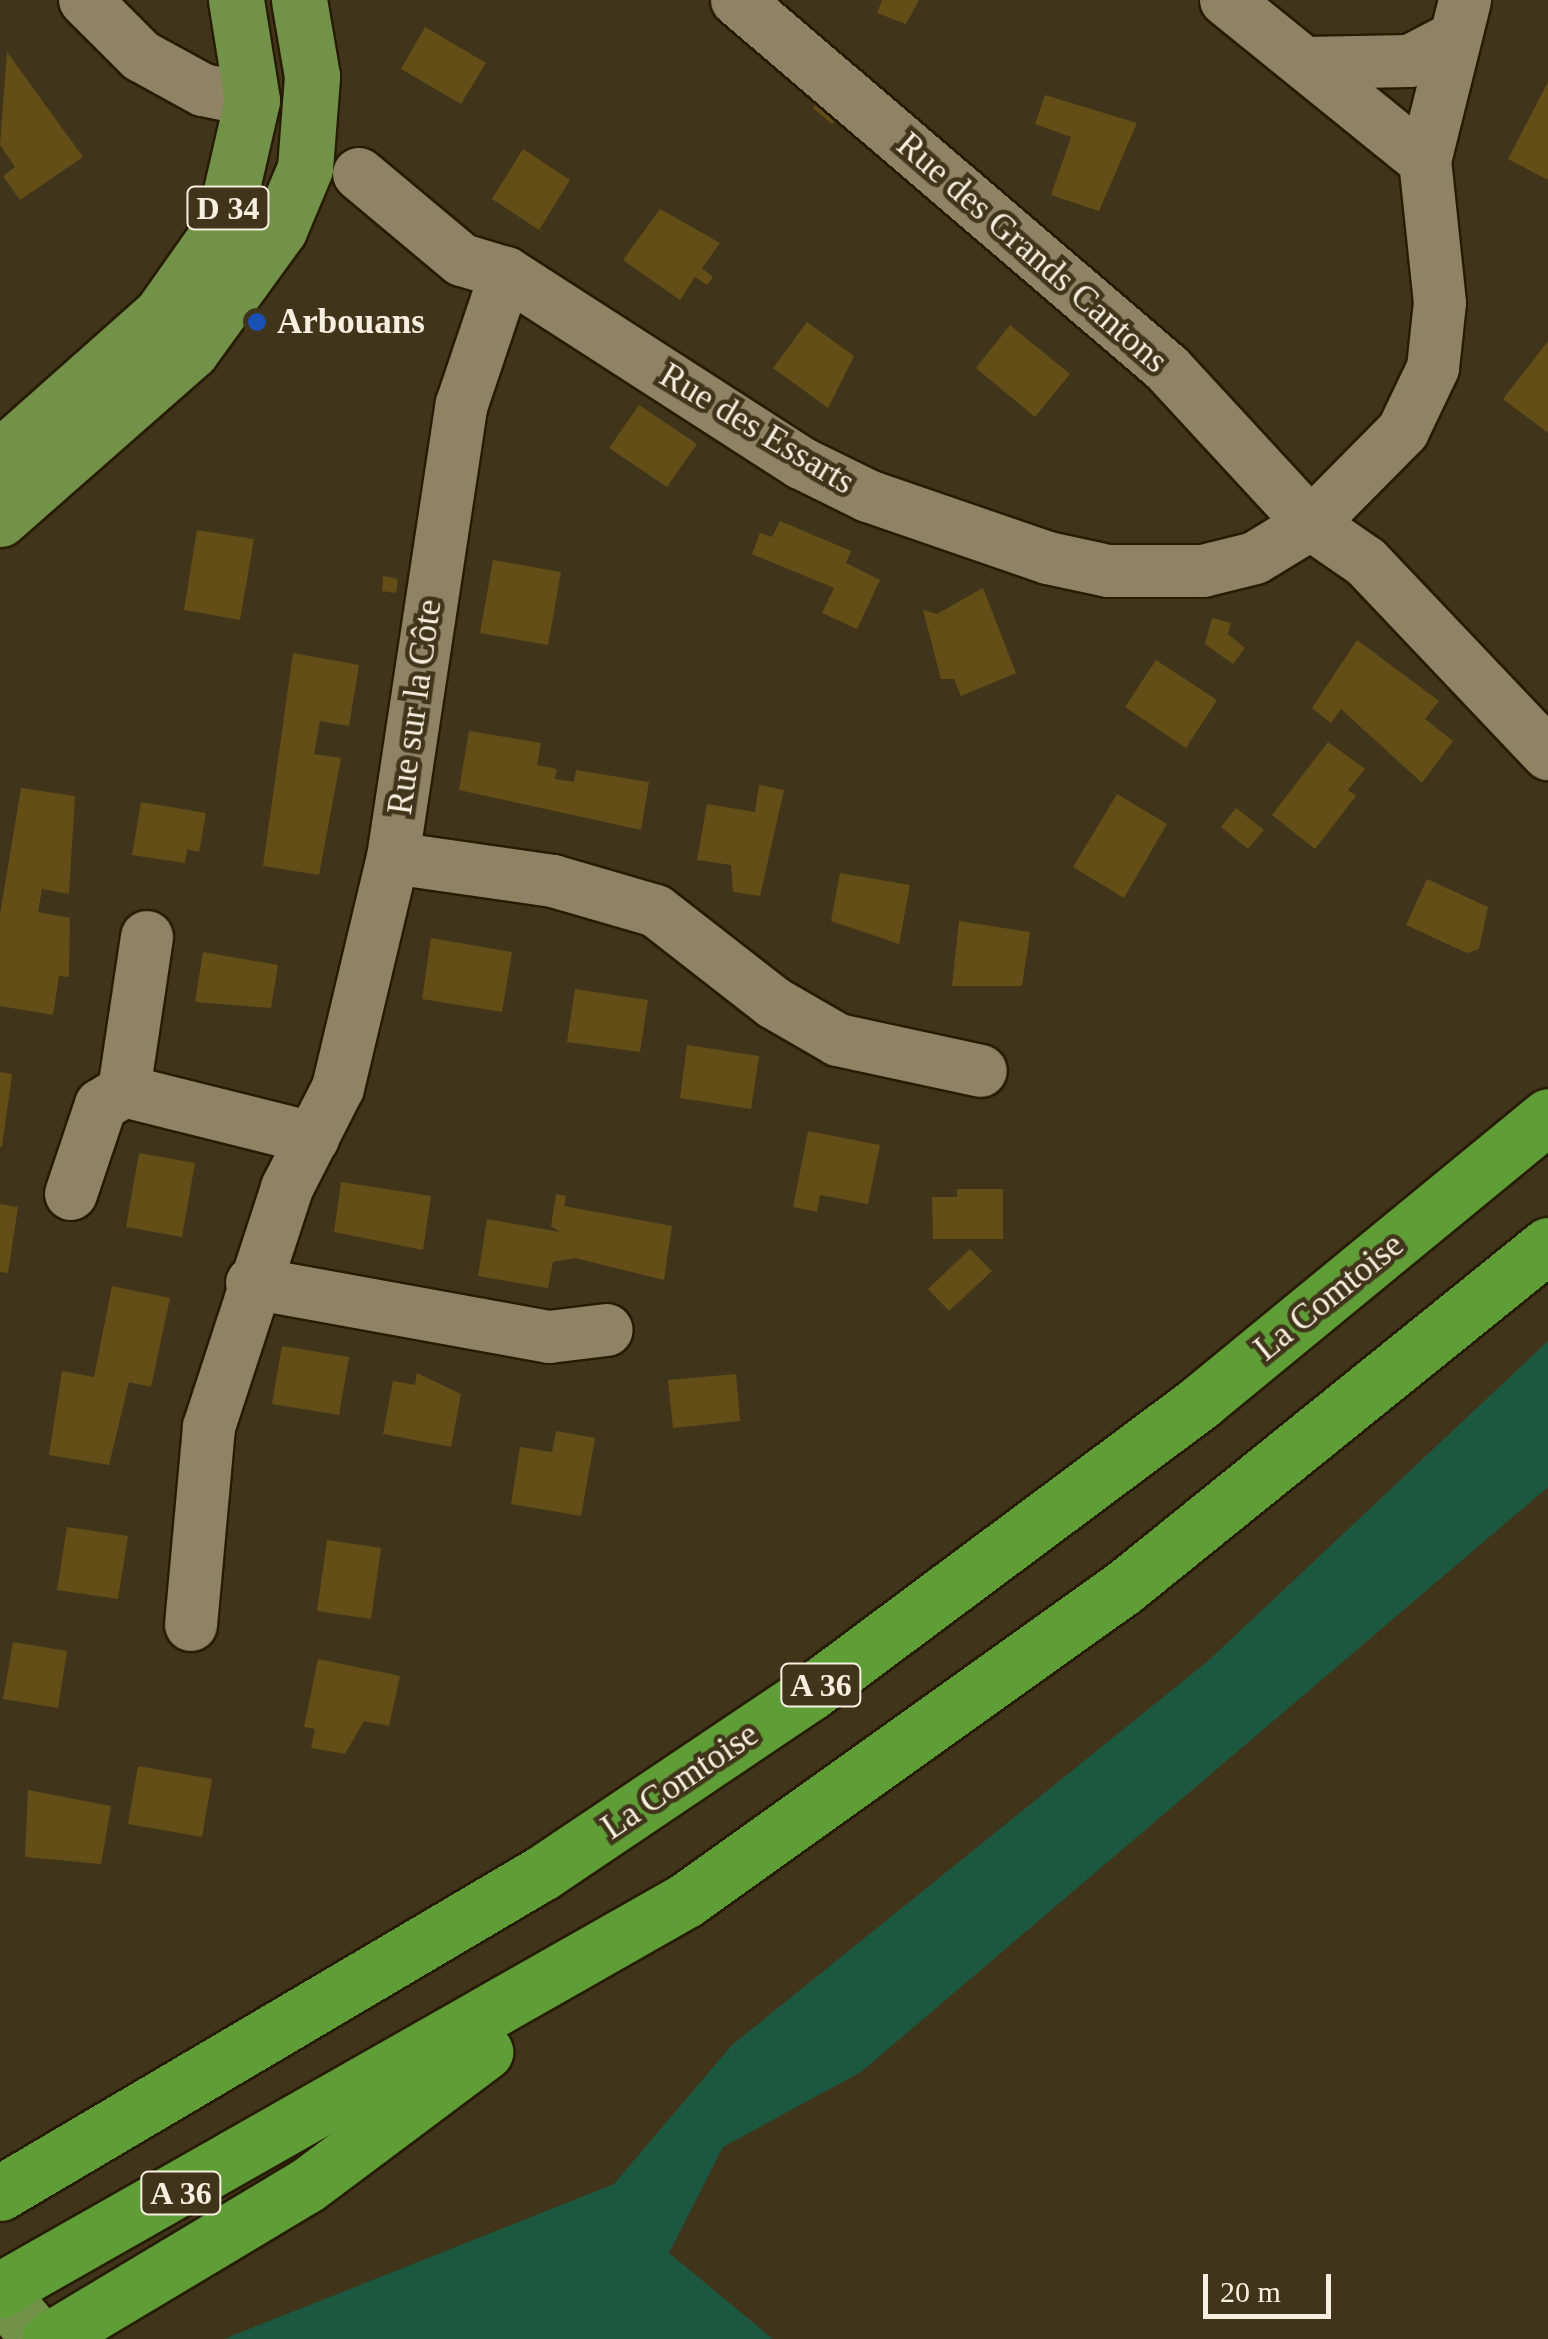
<!DOCTYPE html>
<meta charset="utf-8">
<style>
body{margin:0}
#map{position:relative;width:1548px;height:2339px;overflow:hidden;background:#40351a;font-family:"Times New Roman",serif}
div>[style]{position:absolute}
.green>*{inset:0;background:#1c5740}
.building>*{inset:0;background:#634e18}
.roads{filter:drop-shadow(2px 0 #271c02) drop-shadow(-2px 0 #271c02) drop-shadow(0 2px #271c02) drop-shadow(0 -2px #271c02)}
.minor>*{height:52px;margin:-26px;padding:0 26px;transform-origin:26px;border-radius:26px;background:#8f8265}
.major>*{height:55px;margin:-27.5px;padding:0 27.5px;transform-origin:27.5px;border-radius:27.5px;background:#729249}
.highway>*{height:55px;margin:-27.5px;padding:0 27.5px;transform-origin:27.5px;border-radius:27.5px;background:#5f9d37}
.dots>*{width:28px;height:28px;translate:-50% -50%;box-sizing:border-box;border:5px solid #40351a;border-radius:50%}
span{translate:-50% -50%;white-space:nowrap;text-align:center;line-height:1.15;-webkit-text-stroke:9px #40351a;paint-order:stroke}
.shield-label span{padding:2px 8px;background:#40351a;border:2px solid;border-radius:8px;-webkit-text-stroke-width:0}
.shield-label{font-size:32px;color:#f7f0e0;font-weight:700}
.street-label{font-size:35px;color:#f7f0e0}
.poi-label{font-size:35px;color:#f7f0e0;font-weight:700}
.left{translate:0 -50%;text-align:left}
.scale{position:absolute;left:1203px;top:2274px;width:128px;height:45px;box-sizing:border-box;border:5px solid #f7f0e0;border-top:0;padding-left:12px;font-size:30px;line-height:35px;white-space:nowrap;color:#f7f0e0;-webkit-text-stroke:8px #40351a;paint-order:stroke}
</style>
<div id="map">
<div class="green">
<i style="clip-path:polygon(1548px 1341px,1548px 1487px,861px 2072px,723px 2147px,669px 2253px,773px 2339px,224px 2339px,614px 2184px,732px 2045px,1208px 1661px)"></i>
</div>
<div class="building">
<i style="clip-path:polygon(882px 0,919px 0,906px 24px,877px 13px)"></i>
<i style="clip-path:polygon(425px 27px,486px 63px,461px 104px,401px 69px)"></i>
<i style="clip-path:polygon(7px 52px,83px 157px,20px 200px,3px 176px,15px 167px,0 145px)"></i>
<i style="clip-path:polygon(1548px 82px,1548px 180px,1508px 159px)"></i>
<i style="clip-path:polygon(1045px 95px,1137px 123px,1099px 211px,1051px 195px,1071px 137px,1035px 124px)"></i>
<i style="clip-path:polygon(823px 97px,842px 113px,832px 124px,813px 108px)"></i>
<i style="clip-path:polygon(523px 149px,570px 180px,539px 230px,492px 199px)"></i>
<i style="clip-path:polygon(660px 209px,720px 243px,702px 268px,713px 277px,707px 285px,695px 277px,680px 300px,623px 260px)"></i>
<i style="clip-path:polygon(807px 322px,854px 356px,828px 408px,773px 368px)"></i>
<i style="clip-path:polygon(1010px 325px,1070px 374px,1035px 417px,976px 368px)"></i>
<i style="clip-path:polygon(1548px 341px,1548px 433px,1503px 399px)"></i>
<i style="clip-path:polygon(639px 405px,697px 444px,667px 487px,609px 448px)"></i>
<i style="clip-path:polygon(780px 521px,851px 551px,846px 563px,880px 580px,857px 629px,822px 613px,834px 588px,752px 554px,760px 533px,772px 537px)"></i>
<i style="clip-path:polygon(197px 530px,254px 539px,240px 620px,184px 610px)"></i>
<i style="clip-path:polygon(493px 560px,561px 572px,548px 645px,480px 633px)"></i>
<i style="clip-path:polygon(383px 576px,398px 579px,396px 593px,382px 591px)"></i>
<i style="clip-path:polygon(983px 588px,1016px 673px,961px 696px,954px 679px,941px 679px,923px 610px,937px 614px)"></i>
<i style="clip-path:polygon(1212px 618px,1231px 623px,1228px 634px,1245px 648px,1233px 664px,1205px 644px)"></i>
<i style="clip-path:polygon(1357px 640px,1439px 701px,1425px 719px,1453px 741px,1422px 783px,1341px 709px,1331px 723px,1312px 708px)"></i>
<i style="clip-path:polygon(293px 653px,359px 665px,349px 726px,320px 721px,314px 754px,341px 758px,319px 875px,263px 866px)"></i>
<i style="clip-path:polygon(1156px 660px,1217px 700px,1186px 748px,1125px 707px)"></i>
<i style="clip-path:polygon(469px 731px,541px 743px,537px 765px,557px 769px,555px 779px,574px 782px,576px 770px,649px 782px,641px 830px,459px 790px)"></i>
<i style="clip-path:polygon(1328px 742px,1365px 769px,1348px 790px,1356px 796px,1315px 849px,1272px 815px)"></i>
<i style="clip-path:polygon(759px 785px,784px 790px,760px 896px,733px 892px,731px 865px,697px 860px,707px 804px,755px 812px)"></i>
<i style="clip-path:polygon(21px 788px,75px 796px,69px 894px,42px 889px,38px 912px,70px 918px,69px 977px,59px 976px,53px 1015px,0 1006px,0 914px)"></i>
<i style="clip-path:polygon(1117px 794px,1167px 824px,1124px 898px,1073px 867px)"></i>
<i style="clip-path:polygon(141px 802px,206px 813px,199px 852px,187px 849px,185px 863px,132px 855px)"></i>
<i style="clip-path:polygon(1236px 808px,1264px 830px,1248px 849px,1221px 827px)"></i>
<i style="clip-path:polygon(840px 873px,910px 885px,899px 944px,831px 921px)"></i>
<i style="clip-path:polygon(1427px 879px,1488px 907px,1479px 949px,1467px 953px,1406px 925px)"></i>
<i style="clip-path:polygon(959px 921px,1030px 932px,1022px 986px,952px 986px)"></i>
<i style="clip-path:polygon(431px 938px,512px 952px,502px 1012px,422px 999px)"></i>
<i style="clip-path:polygon(203px 952px,278px 965px,271px 1008px,195px 1002px)"></i>
<i style="clip-path:polygon(575px 989px,648px 1000px,640px 1052px,567px 1042px)"></i>
<i style="clip-path:polygon(687px 1045px,759px 1056px,751px 1109px,680px 1098px)"></i>
<i style="clip-path:polygon(0 1072px,12px 1074px,2px 1147px,0 1147px)"></i>
<i style="clip-path:polygon(808px 1131px,880px 1145px,868px 1204px,820px 1195px,817px 1212px,793px 1207px)"></i>
<i style="clip-path:polygon(139px 1153px,195px 1163px,182px 1237px,126px 1227px)"></i>
<i style="clip-path:polygon(341px 1182px,431px 1196px,423px 1250px,334px 1232px)"></i>
<i style="clip-path:polygon(957px 1189px,1003px 1189px,1003px 1239px,933px 1239px,932px 1197px,957px 1197px)"></i>
<i style="clip-path:polygon(556px 1194px,566px 1196px,564px 1206px,672px 1226px,664px 1280px,575px 1258px,553px 1262px,548px 1288px,478px 1276px,487px 1219px,560px 1232px,551px 1226px)"></i>
<i style="clip-path:polygon(0 1204px,18px 1207px,8px 1273px,0 1272px)"></i>
<i style="clip-path:polygon(970px 1249px,992px 1271px,949px 1311px,928px 1289px)"></i>
<i style="clip-path:polygon(112px 1286px,170px 1298px,151px 1387px,129px 1382px,109px 1465px,49px 1455px,62px 1371px,94px 1377px)"></i>
<i style="clip-path:polygon(282px 1346px,349px 1357px,339px 1415px,272px 1404px)"></i>
<i style="clip-path:polygon(417px 1373px,461px 1394px,451px 1447px,383px 1434px,393px 1381px,415px 1385px)"></i>
<i style="clip-path:polygon(736px 1374px,740px 1421px,673px 1428px,668px 1380px)"></i>
<i style="clip-path:polygon(556px 1431px,595px 1438px,581px 1516px,511px 1504px,520px 1447px,552px 1452px)"></i>
<i style="clip-path:polygon(67px 1527px,128px 1536px,118px 1599px,57px 1590px)"></i>
<i style="clip-path:polygon(327px 1540px,381px 1548px,371px 1619px,317px 1611px)"></i>
<i style="clip-path:polygon(13px 1642px,67px 1651px,58px 1708px,3px 1699px)"></i>
<i style="clip-path:polygon(318px 1659px,400px 1676px,389px 1726px,364px 1721px,345px 1754px,311px 1748px,315px 1729px,304px 1727px)"></i>
<i style="clip-path:polygon(138px 1766px,212px 1779px,202px 1837px,128px 1824px)"></i>
<i style="clip-path:polygon(28px 1790px,111px 1806px,101px 1864px,25px 1857px)"></i>
</div>
<div class="roads">
<div class="minor">
<i style="left:85px;top:0;width:79px;rotate:45deg"></i>
<i style="left:141px;top:56px;width:71px;rotate:28.7deg"></i>
<i style="left:203px;top:90px;width:50px;rotate:11.5deg"></i>
<i style="left:737px;top:0;width:566px;rotate:40.56deg"></i>
<i style="left:1167px;top:368px;width:212px;rotate:47.3deg"></i>
<i style="left:1311px;top:524px;width:67px;rotate:34.6deg"></i>
<i style="left:1366px;top:562px;width:265px;rotate:46.5deg"></i>
<i style="left:1226px;top:0;width:256px;rotate:39deg"></i>
<i style="left:1305px;top:63px;width:105px;rotate:-1.1deg"></i>
<i style="left:1410px;top:61px;width:47px;rotate:-27.6deg"></i>
<i style="left:359px;top:174px;width:134px;rotate:39.9deg"></i>
<i style="left:462px;top:260px;width:46px;rotate:16.5deg"></i>
<i style="left:506px;top:273px;width:351px;rotate:32.8deg"></i>
<i style="left:801px;top:463px;width:75px;rotate:26.2deg"></i>
<i style="left:868px;top:496px;width:190px;rotate:19deg"></i>
<i style="left:1048px;top:558px;width:61px;rotate:12.2deg"></i>
<i style="left:1108px;top:571px;width:95px"></i>
<i style="left:1203px;top:571px;width:54px;rotate:-14deg"></i>
<i style="left:1255px;top:558px;width:66px;rotate:-31.3deg"></i>
<i style="left:1311px;top:524px;width:131px;rotate:-45.3deg"></i>
<i style="left:1403px;top:431px;width:70px;rotate:-64.5deg"></i>
<i style="left:1433px;top:368px;width:65px;rotate:-83.9deg"></i>
<i style="left:1440px;top:303px;width:143px;rotate:-96deg"></i>
<i style="left:1425px;top:161px;width:166px;rotate:-76deg"></i>
<i style="left:393px;top:858px;width:162px;rotate:8.2deg"></i>
<i style="left:553px;top:881px;width:107px;rotate:16.2deg"></i>
<i style="left:656px;top:911px;width:150px;rotate:37.9deg"></i>
<i style="left:774px;top:1003px;width:74px;rotate:30deg"></i>
<i style="left:838px;top:1040px;width:146px;rotate:12.2deg"></i>
<i style="left:147px;top:937px;width:156px;rotate:98.5deg"></i>
<i style="left:124px;top:1091px;width:195px;rotate:14deg"></i>
<i style="left:71px;top:1194px;width:94px;rotate:-71.4deg"></i>
<i style="left:101px;top:1105px;width:27px;rotate:-31deg"></i>
<i style="left:252px;top:1283px;width:302px;rotate:10.3deg"></i>
<i style="left:549px;top:1337px;width:58px;rotate:-6.9deg"></i>
<i style="left:191px;top:1625px;width:199px;rotate:-84.8deg"></i>
<i style="left:209px;top:1427px;width:251px;rotate:-71.9deg"></i>
<i style="left:287px;top:1188px;width:112px;rotate:-63deg"></i>
<i style="left:338px;top:1088px;width:236px;rotate:-76.6deg"></i>
<i style="left:393px;top:858px;width:459px;rotate:-81.4deg"></i>
<i style="left:462px;top:404px;width:138px;rotate:-71.4deg"></i>
</div>
<div class="major">
<i style="left:0;top:457px;width:215px;rotate:-41.6deg"></i>
<i style="left:161px;top:314px;width:108px;rotate:-54.8deg"></i>
<i style="left:223px;top:226px;width:129px;rotate:-77deg"></i>
<i style="left:252px;top:100px;width:101px;rotate:-99.1deg"></i>
<i style="left:0;top:519px;width:254px;rotate:-41.3deg"></i>
<i style="left:191px;top:351px;width:150px;rotate:-54deg"></i>
<i style="left:279px;top:230px;width:67px;rotate:-67.2deg"></i>
<i style="left:305px;top:168px;width:92px;rotate:-85.6deg"></i>
<i style="left:312px;top:76px;width:77px;rotate:-99.7deg"></i>
<i style="left:0;top:2292px;width:61px;rotate:50.3deg"></i>
</div>
<div class="highway">
<i style="left:0;top:2193px;width:629px;rotate:-30.56deg"></i>
<i style="left:542px;top:1873px;width:323px;rotate:-33.9deg"></i>
<i style="left:810px;top:1693px;width:487px;rotate:-36.7deg"></i>
<i style="left:1200px;top:1402px;width:450px;rotate:-39.4deg"></i>
<i style="left:0;top:2290px;width:789px;rotate:-29.62deg"></i>
<i style="left:686px;top:1900px;width:537px;rotate:-35.53deg"></i>
<i style="left:1123px;top:1588px;width:546px;rotate:-38.91deg"></i>
<i style="left:50px;top:2339px;width:298px;rotate:-30.9deg"></i>
<i style="left:306px;top:2186px;width:224px;rotate:-36.8deg"></i>
</div>
</div>
<div class="dots">
<i style="left:257px;top:322px;background:#1a4fb4"></i>
</div>
<div class="shield-label">
<span style="left:228px;top:208px">D 34</span>
<span style="left:821px;top:1685px">A 36</span>
<span style="left:181px;top:2193px">A 36</span>
</div>
<div class="street-label">
<span style="left:1032px;top:253px;rotate:41deg">Rue des Grands Cantons</span>
<span style="left:757px;top:429px;rotate:31deg">Rue des Essarts</span>
<span style="left:415px;top:707px;rotate:-82deg">Rue sur la Côte</span>
<span style="left:1329px;top:1297px;rotate:-39deg">La Comtoise</span>
<span style="left:680px;top:1781px;rotate:-34deg">La Comtoise</span>
</div>
<div class="poi-label">
<span class="left" style="left:277px;top:322px">Arbouans</span>
</div>
<div class="scale">20 m</div>
</div>
